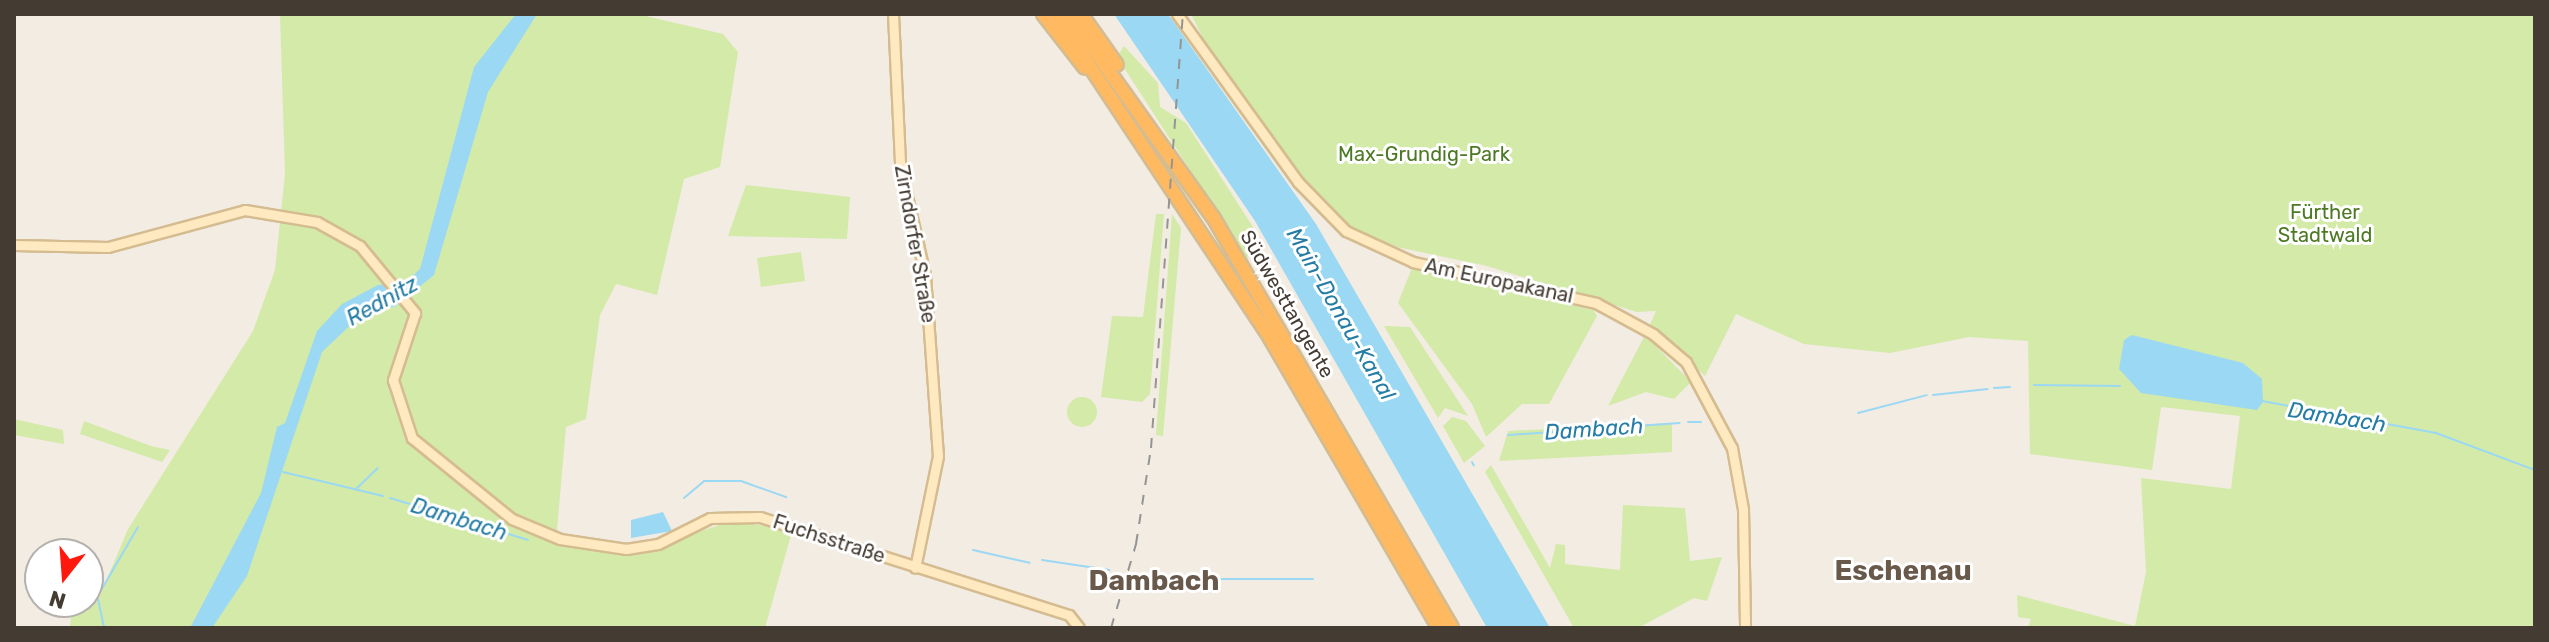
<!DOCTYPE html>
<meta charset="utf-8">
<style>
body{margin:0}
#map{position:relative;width:2549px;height:642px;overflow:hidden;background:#f2ece3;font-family:Rubik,sans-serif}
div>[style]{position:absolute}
.green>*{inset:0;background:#d3eaa9}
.round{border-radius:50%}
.water>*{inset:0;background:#9bd8f4}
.stream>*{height:2px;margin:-1px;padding:0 1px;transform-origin:1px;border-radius:1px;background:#9bd8f4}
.roads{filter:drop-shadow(2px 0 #d5bc90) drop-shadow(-2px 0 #d5bc90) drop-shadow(0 2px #d5bc90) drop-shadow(0 -2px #d5bc90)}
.secondary>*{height:9px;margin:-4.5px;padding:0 4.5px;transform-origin:4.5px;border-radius:4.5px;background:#ffe9c0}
.highway>*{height:12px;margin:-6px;padding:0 6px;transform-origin:6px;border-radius:6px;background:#ffba61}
.rail>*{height:2px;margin-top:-1px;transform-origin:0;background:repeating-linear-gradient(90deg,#949494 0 10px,transparent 0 20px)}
span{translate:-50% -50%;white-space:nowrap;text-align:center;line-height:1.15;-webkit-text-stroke:6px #fff;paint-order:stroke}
.park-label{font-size:20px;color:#4d7924}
.street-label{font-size:20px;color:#443c33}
.water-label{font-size:22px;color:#257ca5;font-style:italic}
.district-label{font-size:28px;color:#68594a;font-weight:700}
.frame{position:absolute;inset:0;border:16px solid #443c33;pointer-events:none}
.north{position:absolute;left:24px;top:538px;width:80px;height:80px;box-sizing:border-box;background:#fff;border:2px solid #b4b1ad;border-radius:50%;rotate:197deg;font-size:22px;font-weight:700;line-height:32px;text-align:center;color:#443c33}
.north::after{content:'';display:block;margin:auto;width:28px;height:36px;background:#ff190d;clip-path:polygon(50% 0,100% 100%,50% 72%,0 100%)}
</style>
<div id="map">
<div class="green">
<i style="clip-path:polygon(280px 14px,637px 14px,723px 34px,738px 52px,720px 167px,684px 179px,657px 295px,616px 284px,600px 315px,586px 419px,566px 427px,556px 541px,627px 555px,732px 521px,785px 529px,791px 535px,765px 628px,70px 628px,72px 605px,99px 598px,128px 529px,253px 331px,275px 270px,285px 174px)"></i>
<i style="clip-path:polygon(1191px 14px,2535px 14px,2535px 628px,2028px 628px,2031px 619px,2018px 617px,2017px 595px,2135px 626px,2146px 572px,2141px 478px,2231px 489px,2240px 416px,2161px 407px,2152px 470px,2030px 454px,2028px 341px,1969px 337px,1890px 353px,1804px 344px,1736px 314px,1705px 376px,1650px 325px,1656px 311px,1637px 312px,1487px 266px,1378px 243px,1346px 224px,1307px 185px,1213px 58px)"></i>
<i style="clip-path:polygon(1124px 46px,1158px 83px,1160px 107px,1186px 123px,1253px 227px,1259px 253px,1247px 258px,1117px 57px)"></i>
<i style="clip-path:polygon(746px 185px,850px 197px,847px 239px,728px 236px)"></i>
<i style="clip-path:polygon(1156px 214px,1164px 214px,1150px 394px,1142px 402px,1101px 397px,1112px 316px,1143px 317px)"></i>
<i style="clip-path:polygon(1172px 214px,1181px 228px,1163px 436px,1156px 435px)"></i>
<i style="clip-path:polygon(801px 252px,805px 281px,761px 287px,757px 258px)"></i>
<i style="clip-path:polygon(1412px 268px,1593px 310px,1597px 316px,1549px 404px,1522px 404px,1486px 437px,1472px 404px,1398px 303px)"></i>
<i style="clip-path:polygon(1384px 326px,1410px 327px,1468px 416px,1445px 408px,1438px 418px)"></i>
<i style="clip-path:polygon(1645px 335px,1691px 382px,1674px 399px,1646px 392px,1608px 406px)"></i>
<i class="round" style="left:1067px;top:397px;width:30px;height:30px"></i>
<i style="clip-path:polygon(1452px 417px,1466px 421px,1485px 446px,1464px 463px,1443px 426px)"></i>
<i style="clip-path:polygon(14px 419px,63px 430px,64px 444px,14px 435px)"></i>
<i style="clip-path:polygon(84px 421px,151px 446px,170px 450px,162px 462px,80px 434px)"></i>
<i style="clip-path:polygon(1672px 423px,1672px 452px,1499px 461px,1508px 431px)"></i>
<i style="clip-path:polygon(1491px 465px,1550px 568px,1556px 544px,1565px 545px,1565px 564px,1620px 570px,1623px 505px,1685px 508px,1690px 561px,1722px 557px,1707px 601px,1694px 598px,1638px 628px,1574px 628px,1485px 472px)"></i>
</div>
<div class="water">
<i style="clip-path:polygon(516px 14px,537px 14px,488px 92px,434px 275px,396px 306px,360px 316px,322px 352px,247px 576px,212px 628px,190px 628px,261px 493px,277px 427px,285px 423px,317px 331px,342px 304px,378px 285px,406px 282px,420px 269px,474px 67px)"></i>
<i style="clip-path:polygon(1114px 14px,1168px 14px,1316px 224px,1550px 628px,1487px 628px,1255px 221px)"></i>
<i style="clip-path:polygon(2132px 335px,2243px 363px,2262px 379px,2263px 402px,2257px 410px,2141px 393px,2119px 369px,2124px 340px)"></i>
<i style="clip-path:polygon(663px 512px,672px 531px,631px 538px,631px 520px)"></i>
</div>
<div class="stream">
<i style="left:2034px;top:385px;width:86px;rotate:0.7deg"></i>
<i style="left:1994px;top:388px;width:16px;rotate:-4deg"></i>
<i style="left:1933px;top:395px;width:55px;rotate:-6.2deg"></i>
<i style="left:2262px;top:401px;width:177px;rotate:10.4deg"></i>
<i style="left:2436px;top:433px;width:106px;rotate:20.5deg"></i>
<i style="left:1858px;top:413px;width:71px;rotate:-14.6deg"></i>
<i style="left:1688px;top:422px;width:13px"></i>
<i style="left:1508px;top:435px;width:172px;rotate:-4deg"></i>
<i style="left:1472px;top:462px;width:4px;rotate:63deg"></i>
<i style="left:283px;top:472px;width:103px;rotate:13.5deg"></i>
<i style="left:356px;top:489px;width:30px;rotate:-44deg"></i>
<i style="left:390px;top:498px;width:144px;rotate:16.9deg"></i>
<i style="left:684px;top:498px;width:26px;rotate:-40deg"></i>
<i style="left:704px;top:481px;width:37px"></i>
<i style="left:741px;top:481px;width:48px;rotate:19.6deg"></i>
<i style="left:973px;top:550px;width:58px;rotate:12.8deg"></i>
<i style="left:1042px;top:560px;width:68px;rotate:8.5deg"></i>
<i style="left:1205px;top:579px;width:108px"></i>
<i style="left:100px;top:592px;width:75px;rotate:-59.7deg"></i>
<i style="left:98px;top:599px;width:30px;rotate:78deg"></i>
</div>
<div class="roads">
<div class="secondary">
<i style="left:893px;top:14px;width:151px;rotate:87.3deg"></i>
<i style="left:900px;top:165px;width:113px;rotate:77.2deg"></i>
<i style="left:925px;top:275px;width:181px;rotate:85.9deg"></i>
<i style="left:938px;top:456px;width:114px;rotate:101.6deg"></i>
<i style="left:1177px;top:14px;width:207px;rotate:54.2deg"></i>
<i style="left:1298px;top:182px;width:69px;rotate:45.6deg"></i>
<i style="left:1346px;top:231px;width:74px;rotate:24.8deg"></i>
<i style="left:1413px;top:262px;width:188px;rotate:12.6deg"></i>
<i style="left:1596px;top:303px;width:65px;rotate:28.5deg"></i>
<i style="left:1653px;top:334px;width:43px;rotate:40.3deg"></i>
<i style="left:1686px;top:362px;width:98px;rotate:61.9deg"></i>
<i style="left:1732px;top:448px;width:62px;rotate:79.8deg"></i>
<i style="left:1743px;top:509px;width:119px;rotate:89deg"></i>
<i style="left:14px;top:245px;width:94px;rotate:1.2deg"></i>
<i style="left:108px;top:247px;width:142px;rotate:-15.1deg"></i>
<i style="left:245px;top:210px;width:73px;rotate:9.5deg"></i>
<i style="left:317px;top:222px;width:49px;rotate:29.2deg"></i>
<i style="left:360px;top:246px;width:87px;rotate:50.6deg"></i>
<i style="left:415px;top:313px;width:71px;rotate:108.2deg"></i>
<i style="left:393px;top:380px;width:61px;rotate:71.9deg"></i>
<i style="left:412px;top:438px;width:129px;rotate:39deg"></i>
<i style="left:512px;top:519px;width:52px;rotate:22.6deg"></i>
<i style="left:560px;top:539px;width:67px;rotate:8.6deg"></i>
<i style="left:626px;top:549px;width:32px;rotate:-9deg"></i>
<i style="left:658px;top:544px;width:58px;rotate:-26.6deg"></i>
<i style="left:710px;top:518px;width:50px;rotate:-1.1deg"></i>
<i style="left:760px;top:517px;width:324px;rotate:17.6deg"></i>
<i style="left:1069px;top:615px;width:16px;rotate:52deg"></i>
</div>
<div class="highway">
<i style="left:1043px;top:14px;width:68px;rotate:52.1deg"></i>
<i style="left:1055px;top:14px;width:389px;rotate:56.4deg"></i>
<i style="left:1270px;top:338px;width:336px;rotate:59.8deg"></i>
<i style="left:1068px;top:14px;width:249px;rotate:54.5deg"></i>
<i style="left:1213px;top:217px;width:475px;rotate:59.8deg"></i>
<i style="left:1081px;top:14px;width:62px;rotate:54.8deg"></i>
</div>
</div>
<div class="rail">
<i style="left:1111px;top:628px;width:88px;rotate:-73.4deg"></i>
<i style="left:1136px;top:544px;width:97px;rotate:-81.1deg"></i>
<i style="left:1151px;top:448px;width:435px;rotate:-85.8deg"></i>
</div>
<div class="park-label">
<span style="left:1424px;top:154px">Max-Grundig-Park</span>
<span style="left:2325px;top:224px">Fürther<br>Stadtwald</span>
</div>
<div class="street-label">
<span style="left:915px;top:244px;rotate:80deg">Zirndorfer Straße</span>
<span style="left:1499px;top:281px;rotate:12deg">Am Europakanal</span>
<span style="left:1287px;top:304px;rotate:60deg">Südwesttangente</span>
<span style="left:829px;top:539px;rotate:18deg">Fuchsstraße</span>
</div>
<div class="water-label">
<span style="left:382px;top:301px;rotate:-29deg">Rednitz</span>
<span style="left:1341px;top:314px;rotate:60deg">Main-Donau-Kanal</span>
<span style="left:2337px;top:417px;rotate:9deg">Dambach</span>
<span style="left:1594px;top:429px;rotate:-4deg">Dambach</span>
<span style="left:459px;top:519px;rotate:17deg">Dambach</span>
</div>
<div class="district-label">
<span style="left:1903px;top:571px">Eschenau</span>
<span style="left:1154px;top:581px">Dambach</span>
</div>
<div class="frame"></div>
<div class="north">N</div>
</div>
